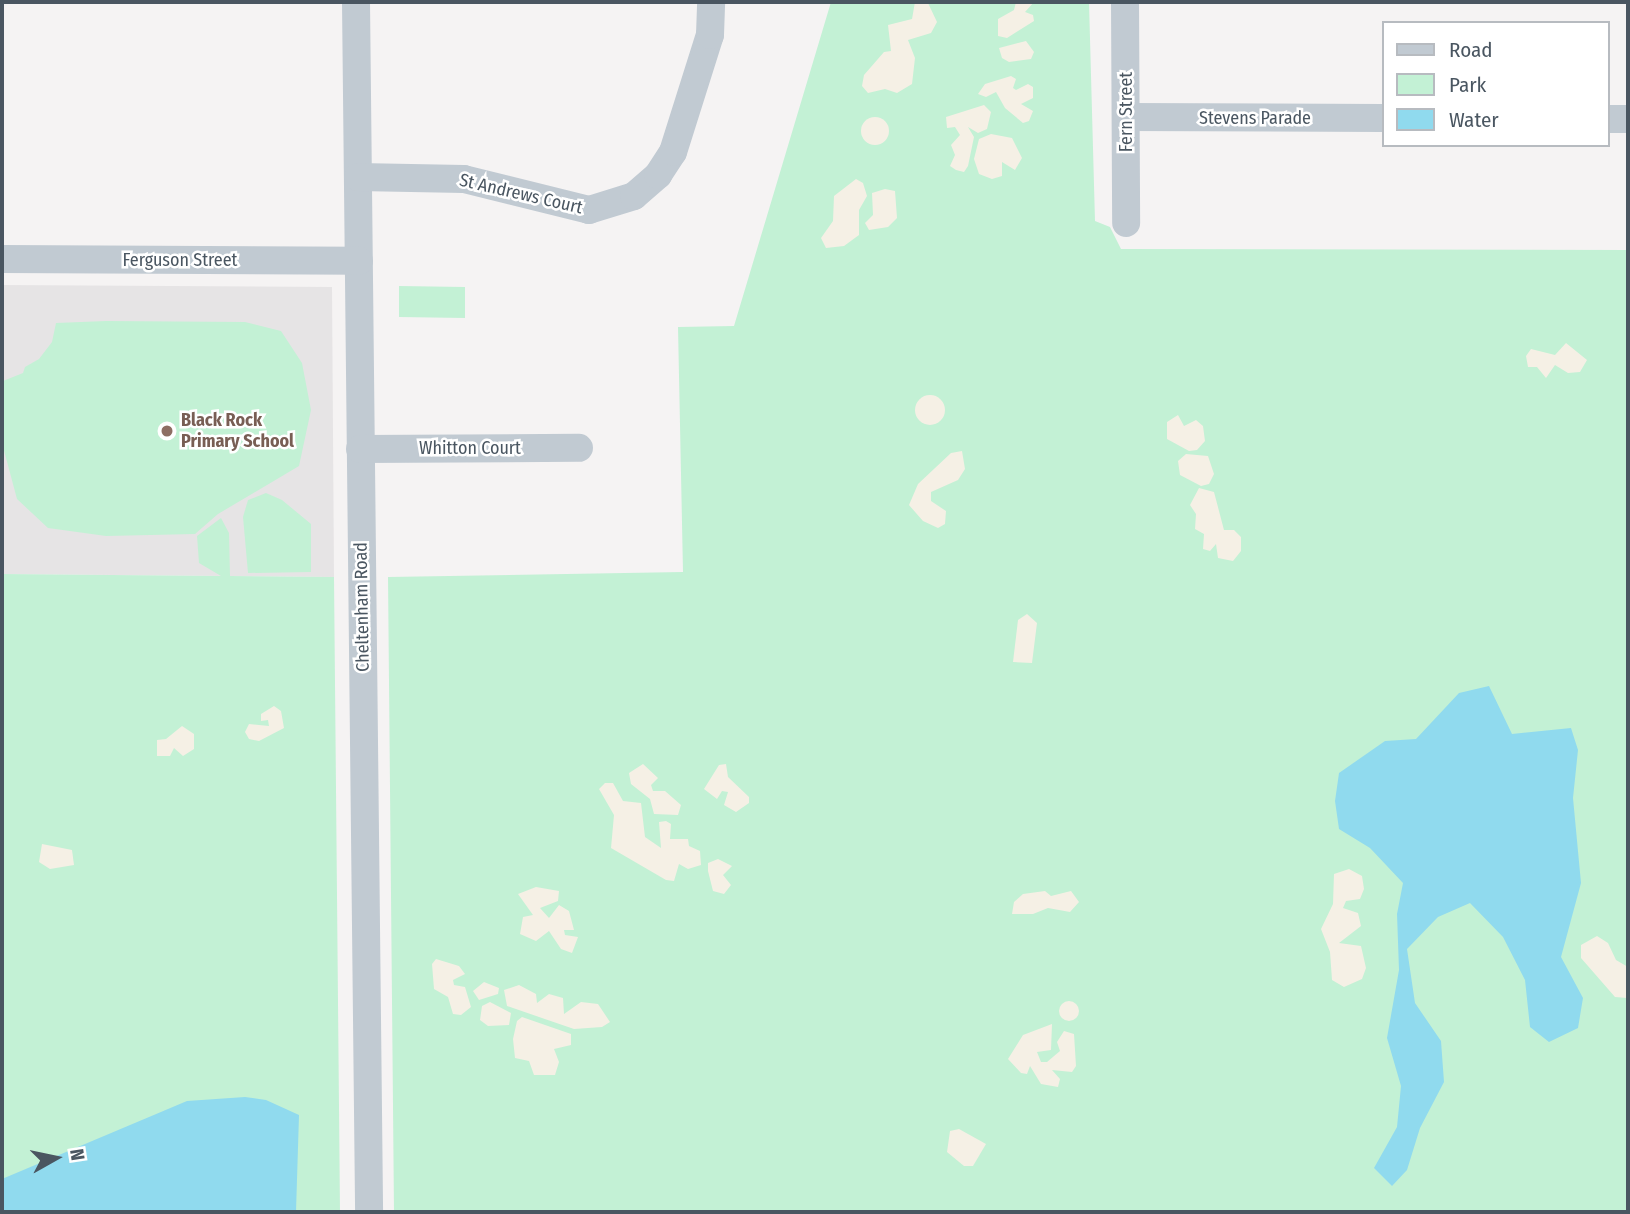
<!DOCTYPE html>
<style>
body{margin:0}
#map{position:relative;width:1630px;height:1214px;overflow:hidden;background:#f5f3f3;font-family:"Fira Sans Condensed",sans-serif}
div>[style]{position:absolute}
.education>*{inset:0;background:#e6e4e5}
.green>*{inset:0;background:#c3f1d5}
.sand>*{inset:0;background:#f5f0e5}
.round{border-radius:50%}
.water>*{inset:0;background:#90daee}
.minor>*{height:28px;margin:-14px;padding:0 14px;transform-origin:14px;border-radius:14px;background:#c1cad2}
.dots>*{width:19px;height:19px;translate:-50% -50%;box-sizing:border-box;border:4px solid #fff;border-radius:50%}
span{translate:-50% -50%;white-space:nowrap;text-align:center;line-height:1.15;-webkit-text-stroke:5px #fff;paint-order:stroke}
.street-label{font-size:18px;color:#4a5661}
.education-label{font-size:18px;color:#785e54;font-weight:700}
.left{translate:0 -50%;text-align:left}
.frame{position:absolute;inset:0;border:4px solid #4a5661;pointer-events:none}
.legend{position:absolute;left:1382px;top:21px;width:228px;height:126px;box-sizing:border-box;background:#fff;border:2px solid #b7bbc0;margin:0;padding:9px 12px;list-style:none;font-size:21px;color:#4a5661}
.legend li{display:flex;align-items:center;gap:14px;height:35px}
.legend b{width:35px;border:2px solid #b7bbc0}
.north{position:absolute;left:21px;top:1123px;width:70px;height:70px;-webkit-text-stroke:5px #fff;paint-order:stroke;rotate:81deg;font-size:19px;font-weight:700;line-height:28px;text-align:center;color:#4a5661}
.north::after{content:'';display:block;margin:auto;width:24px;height:32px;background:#4a5661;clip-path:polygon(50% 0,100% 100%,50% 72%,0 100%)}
</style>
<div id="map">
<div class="education">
<i style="clip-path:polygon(2px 285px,332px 287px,334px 577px,2px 574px)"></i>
</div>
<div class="green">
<i style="clip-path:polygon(831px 2px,1089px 2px,1095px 221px,1110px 227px,1121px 249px,1628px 250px,1628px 1212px,394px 1212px,388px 577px,683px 572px,678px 327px,734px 326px)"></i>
<i style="clip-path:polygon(399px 286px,465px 287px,465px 318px,399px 317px)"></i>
<i style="clip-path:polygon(106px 321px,245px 322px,281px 331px,302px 363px,311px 410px,299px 466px,218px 514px,195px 534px,106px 536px,48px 528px,17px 499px,2px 443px,3px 381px,23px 373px,25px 367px,39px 359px,52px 342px,56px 323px)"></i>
<i style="clip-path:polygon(266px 493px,282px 500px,311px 524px,311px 572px,248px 573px,243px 517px,248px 500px)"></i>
<i style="clip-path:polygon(221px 518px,229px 533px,230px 576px,334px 577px,340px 1212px,2px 1212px,2px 574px,221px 576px,199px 563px,197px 536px)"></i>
</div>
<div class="sand">
<i style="clip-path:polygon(915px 2px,928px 3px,937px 22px,931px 33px,908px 40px,915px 58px,912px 84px,897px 93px,885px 89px,868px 93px,862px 86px,864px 75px,884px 52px,891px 51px,888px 25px,912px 19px)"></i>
<i style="clip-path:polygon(1016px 2px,1034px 2px,1025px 12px,1033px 15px,1034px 21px,1007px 38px,998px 36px,998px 19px,1014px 10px)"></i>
<i style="clip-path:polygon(1026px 41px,1034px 52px,1031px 59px,1009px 62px,1002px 58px,999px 48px)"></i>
<i style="clip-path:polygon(1011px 76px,1016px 79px,1013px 88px,1016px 90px,1028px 84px,1033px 87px,1033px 98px,1021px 104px,1033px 111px,1029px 121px,1023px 123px,1005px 108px,996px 92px,986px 97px,978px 94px,985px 84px)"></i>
<i style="clip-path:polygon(984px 105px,991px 112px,987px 129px,978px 133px,968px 127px,974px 137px,968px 166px,964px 172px,956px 170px,950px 166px,955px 155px,951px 145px,960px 135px,955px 127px,947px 128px,946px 117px)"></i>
<i class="round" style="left:861px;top:117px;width:28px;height:28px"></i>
<i style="clip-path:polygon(991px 134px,1012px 138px,1022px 158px,1015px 170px,1002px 162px,1002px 176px,992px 179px,979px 174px,974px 159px,979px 139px)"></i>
<i style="clip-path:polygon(856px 179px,863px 183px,867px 196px,859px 210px,859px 235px,844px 246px,826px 248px,821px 238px,833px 221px,834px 196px)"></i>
<i style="clip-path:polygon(885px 189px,895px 191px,897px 218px,888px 227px,869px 230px,865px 223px,873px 215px,872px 193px)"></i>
<i style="clip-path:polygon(1566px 343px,1587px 360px,1580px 372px,1568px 373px,1555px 365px,1546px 378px,1537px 367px,1528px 367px,1526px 356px,1531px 349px,1555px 355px)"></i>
<i class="round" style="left:915px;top:395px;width:30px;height:30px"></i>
<i style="clip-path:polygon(1178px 415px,1184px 426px,1196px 420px,1203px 426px,1205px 441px,1197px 450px,1189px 451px,1167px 439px,1167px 422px)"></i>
<i style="clip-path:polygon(962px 451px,965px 469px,958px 480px,931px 492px,931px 501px,946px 511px,945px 524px,938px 528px,923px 521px,909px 505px,918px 484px,951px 453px)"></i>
<i style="clip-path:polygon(1186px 454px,1208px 456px,1214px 474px,1209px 484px,1201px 486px,1180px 475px,1178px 461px)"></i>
<i style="clip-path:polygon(1199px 488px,1214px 492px,1224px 530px,1234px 530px,1241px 537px,1241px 551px,1233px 561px,1218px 558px,1216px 544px,1210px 551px,1203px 549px,1204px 534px,1195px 529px,1196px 514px,1190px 505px)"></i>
<i style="clip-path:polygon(1027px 614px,1037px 623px,1032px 663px,1013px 662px,1018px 620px)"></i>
<i style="clip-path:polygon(274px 706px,281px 711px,284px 728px,259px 741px,249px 739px,245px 732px,249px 724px,269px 726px,268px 720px,261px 721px,261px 714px)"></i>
<i style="clip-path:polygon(182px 726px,194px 734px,194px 749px,183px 756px,174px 748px,170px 756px,157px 756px,157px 740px,166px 739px)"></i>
<i style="clip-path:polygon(643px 764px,658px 778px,651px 785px,653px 791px,665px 791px,681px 805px,678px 815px,654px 814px,650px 799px,631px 784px,629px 773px)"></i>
<i style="clip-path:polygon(726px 764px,728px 777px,749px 797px,749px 803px,736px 812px,724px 805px,728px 792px,722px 791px,717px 799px,704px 789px,719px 765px)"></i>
<i style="clip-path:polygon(605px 783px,613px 783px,623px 801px,641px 803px,645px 837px,661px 848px,659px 822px,666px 821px,671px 824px,670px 839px,688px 839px,689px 846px,700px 851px,701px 865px,688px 869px,679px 864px,674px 881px,666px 880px,611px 848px,614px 815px,599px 789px)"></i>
<i style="clip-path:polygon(42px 844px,72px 850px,74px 865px,50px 869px,39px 862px)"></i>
<i style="clip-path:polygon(718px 859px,732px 866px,723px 875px,731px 885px,724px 894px,713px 891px,708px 871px,708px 863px)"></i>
<i style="clip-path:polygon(1349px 869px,1362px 876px,1364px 889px,1360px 899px,1346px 901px,1343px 908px,1358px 913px,1361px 926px,1339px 943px,1361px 946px,1366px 968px,1362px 979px,1344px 987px,1332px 980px,1330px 952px,1321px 929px,1333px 904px,1334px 874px)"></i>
<i style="clip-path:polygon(536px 887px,559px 891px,558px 901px,540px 908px,549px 918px,559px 905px,569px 911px,574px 930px,564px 930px,565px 935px,578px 937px,572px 953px,561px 949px,549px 931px,536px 941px,520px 934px,523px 917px,533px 915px,518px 894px)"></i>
<i style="clip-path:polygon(1045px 891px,1051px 896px,1071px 891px,1079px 902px,1070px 912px,1048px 908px,1033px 914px,1012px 914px,1014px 902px,1023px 894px)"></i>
<i style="clip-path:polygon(1597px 936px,1608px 943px,1616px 960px,1628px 967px,1627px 998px,1615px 997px,1581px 958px,1581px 945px)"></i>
<i style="clip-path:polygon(436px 959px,459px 966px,465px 974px,453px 980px,454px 985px,465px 987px,471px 1007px,461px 1015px,453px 1014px,448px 997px,434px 989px,432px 964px)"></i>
<i style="clip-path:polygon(484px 982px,499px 988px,498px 994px,479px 1000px,473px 991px)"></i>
<i style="clip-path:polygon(519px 985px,536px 994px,537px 1003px,549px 994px,563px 998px,564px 1014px,581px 1002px,598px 1004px,610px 1022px,602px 1027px,574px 1029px,507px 1006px,504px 990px)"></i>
<i class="round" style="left:1059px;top:1001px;width:20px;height:20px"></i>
<i style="clip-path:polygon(490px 1002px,511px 1013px,509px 1025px,488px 1026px,480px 1020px,482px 1006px)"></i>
<i style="clip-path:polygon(522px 1017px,571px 1034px,571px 1045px,554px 1049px,559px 1062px,555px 1075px,534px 1075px,529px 1061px,515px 1058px,513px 1039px,517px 1021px)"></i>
<i style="clip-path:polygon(1052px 1024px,1051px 1050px,1037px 1052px,1041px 1062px,1047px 1062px,1060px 1051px,1057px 1042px,1064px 1031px,1074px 1034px,1076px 1066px,1072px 1072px,1052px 1070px,1060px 1079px,1058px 1087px,1041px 1084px,1030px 1066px,1027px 1074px,1021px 1073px,1008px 1059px,1023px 1035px)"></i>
<i style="clip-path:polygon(959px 1129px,986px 1144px,973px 1166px,964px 1166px,947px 1152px,950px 1131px)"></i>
</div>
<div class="water">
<i style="clip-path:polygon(1489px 686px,1512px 734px,1571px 728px,1578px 750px,1573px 798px,1581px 883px,1561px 957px,1583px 998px,1578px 1028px,1549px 1042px,1530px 1027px,1525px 980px,1503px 937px,1470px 903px,1438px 917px,1407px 949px,1415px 1003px,1441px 1041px,1444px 1082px,1420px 1128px,1407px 1170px,1392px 1186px,1374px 1168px,1397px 1127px,1401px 1086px,1387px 1038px,1399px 970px,1397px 914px,1403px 883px,1370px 848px,1339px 829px,1335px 801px,1339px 773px,1385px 741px,1416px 739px,1459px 693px)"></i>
<i style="clip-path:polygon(245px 1097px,266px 1100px,299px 1115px,296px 1212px,2px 1212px,2px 1179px,187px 1101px)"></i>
</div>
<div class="minor">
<i style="left:356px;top:2px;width:1210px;rotate:89.38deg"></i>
<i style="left:1125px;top:2px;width:221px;rotate:89.7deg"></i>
<i style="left:1127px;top:117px;width:256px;rotate:0.2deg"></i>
<i style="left:1607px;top:119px;width:21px"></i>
<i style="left:358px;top:177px;width:106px;rotate:1.1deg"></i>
<i style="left:464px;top:179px;width:129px;rotate:13.9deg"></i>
<i style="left:589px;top:210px;width:47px;rotate:-17.3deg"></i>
<i style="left:634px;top:196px;width:32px;rotate:-41deg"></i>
<i style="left:658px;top:175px;width:27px;rotate:-57deg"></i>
<i style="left:673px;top:152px;width:123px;rotate:-72.5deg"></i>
<i style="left:710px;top:35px;width:33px;rotate:-88deg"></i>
<i style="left:2px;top:259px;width:357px;rotate:0.3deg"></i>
<i style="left:360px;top:449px;width:219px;rotate:-0.3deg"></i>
</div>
<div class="dots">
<i style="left:167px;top:431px;background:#8d6e63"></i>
</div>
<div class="street-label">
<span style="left:1126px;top:112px;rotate:-90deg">Fern Street</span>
<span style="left:1255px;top:118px">Stevens Parade</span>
<span style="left:521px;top:194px;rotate:13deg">St Andrews Court</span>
<span style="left:180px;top:260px">Ferguson Street</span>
<span style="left:470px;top:448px">Whitton Court</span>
<span style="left:362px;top:607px;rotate:-91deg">Cheltenham Road</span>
</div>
<div class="education-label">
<span class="left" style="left:181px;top:431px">Black Rock<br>Primary School</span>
</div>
<div class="frame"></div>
<ul class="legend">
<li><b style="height:9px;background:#c1cad2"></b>Road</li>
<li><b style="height:19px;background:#c3f1d5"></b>Park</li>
<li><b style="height:19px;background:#90daee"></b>Water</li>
</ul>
<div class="north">N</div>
</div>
